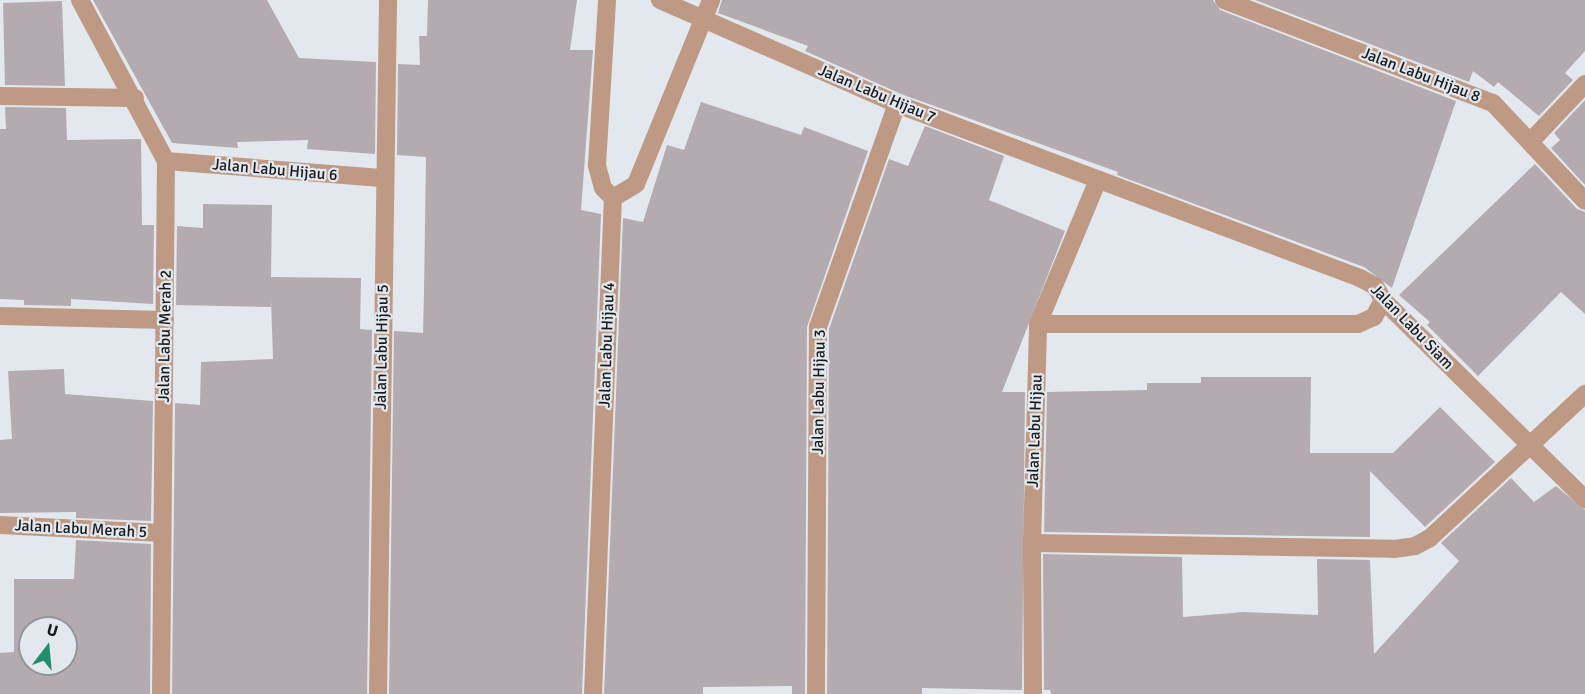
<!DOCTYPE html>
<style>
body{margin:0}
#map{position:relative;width:1585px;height:694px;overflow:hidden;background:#e2e8ee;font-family:Signika,sans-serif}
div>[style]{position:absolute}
.building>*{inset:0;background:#b3abaf}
.street>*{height:18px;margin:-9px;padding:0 9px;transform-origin:9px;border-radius:9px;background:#be9984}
span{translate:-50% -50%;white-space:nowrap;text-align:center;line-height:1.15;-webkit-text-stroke:4.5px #e2e8ee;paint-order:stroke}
.street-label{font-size:16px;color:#181a1c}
.north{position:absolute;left:18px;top:616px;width:60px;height:60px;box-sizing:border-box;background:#e2e8ee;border:2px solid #91969a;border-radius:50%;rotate:16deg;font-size:16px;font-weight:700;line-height:24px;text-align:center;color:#181a1c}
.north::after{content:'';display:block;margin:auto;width:21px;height:27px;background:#208e6d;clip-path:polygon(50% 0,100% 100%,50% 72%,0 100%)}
</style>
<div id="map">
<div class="building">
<i style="clip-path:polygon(93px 0,267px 0,299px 58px,376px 62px,375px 154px,307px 149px,308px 140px,237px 142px,238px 148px,172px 143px)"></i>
<i style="clip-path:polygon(428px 0,577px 0,570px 50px,593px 50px,581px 210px,601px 214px,582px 694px,389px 694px,394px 331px,423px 333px,424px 292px,426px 157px,397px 155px,398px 64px,420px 65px,419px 36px,427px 36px)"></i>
<i style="clip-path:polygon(722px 0,1213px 0,1220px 10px,1456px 101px,1392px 288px,1364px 267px,1117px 175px,1118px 172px,901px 94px,805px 51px,808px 46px,718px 13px)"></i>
<i style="clip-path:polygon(1255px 0,1585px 0,1585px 51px,1565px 73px,1573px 80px,1539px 116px,1498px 82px,1494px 87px,1473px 71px,1469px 82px)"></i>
<i style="clip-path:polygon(62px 1px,65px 86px,5px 85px,3px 3px)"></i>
<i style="clip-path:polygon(1585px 100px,1585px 185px,1551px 148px,1560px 140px,1554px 133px)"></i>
<i style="clip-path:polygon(701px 102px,801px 135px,804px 127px,868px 151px,807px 327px,805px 694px,792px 694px,792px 686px,703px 687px,703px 694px,604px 694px,623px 218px,643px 222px,667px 145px,684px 150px)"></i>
<i style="clip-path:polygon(5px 107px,66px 108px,67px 140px,141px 139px,142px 225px,154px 225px,153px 304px,71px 299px,71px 306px,24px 305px,24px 300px,0 299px,0 129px,6px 129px)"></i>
<i style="clip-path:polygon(925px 126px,1004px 156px,989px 200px,1065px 231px,1002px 392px,1025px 392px,1022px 690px,922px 688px,922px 694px,827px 694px,829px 329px,889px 159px,908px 166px)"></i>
<i style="clip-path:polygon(1535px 164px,1577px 209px,1585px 212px,1585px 314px,1561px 292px,1478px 376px,1427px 325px,1430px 322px,1399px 295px)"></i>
<i style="clip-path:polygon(203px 204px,272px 205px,271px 277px,361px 278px,360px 329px,372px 330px,367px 694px,172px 694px,175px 403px,200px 405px,201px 362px,273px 359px,271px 299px,271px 307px,176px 305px,177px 226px,203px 228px)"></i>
<i style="clip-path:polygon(64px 369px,65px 394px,153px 401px,151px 521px,76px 518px,76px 512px,0 513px,0 440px,12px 439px,8px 371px)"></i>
<i style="clip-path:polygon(1201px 377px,1311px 377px,1310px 453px,1393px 453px,1440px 407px,1495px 462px,1425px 527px,1370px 471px,1370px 537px,1044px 532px,1047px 392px,1147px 390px,1147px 383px,1201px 383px)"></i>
<i style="clip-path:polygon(1511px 478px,1534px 502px,1556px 486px,1585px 510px,1585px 694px,1051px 694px,1050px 690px,1044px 690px,1043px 554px,1182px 557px,1183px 617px,1244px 612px,1318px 615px,1317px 559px,1370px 560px,1374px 654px,1459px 561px,1441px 543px)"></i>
<i style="clip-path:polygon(evenodd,76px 540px,151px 544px,150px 694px,0 694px,0 653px,14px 652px,14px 579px,74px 579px,76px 540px,30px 628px,66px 628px,66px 664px,30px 664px,30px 628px)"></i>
</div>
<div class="street">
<i style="left:80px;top:0;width:183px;rotate:61.9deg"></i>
<i style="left:166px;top:161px;width:533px;rotate:90.54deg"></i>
<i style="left:660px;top:0;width:259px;rotate:23.7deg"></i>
<i style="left:897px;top:104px;width:495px;rotate:20.6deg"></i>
<i style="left:1360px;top:278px;width:17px;rotate:28deg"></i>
<i style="left:1375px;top:286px;width:16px;rotate:60deg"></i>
<i style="left:1383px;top:300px;width:284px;rotate:44.6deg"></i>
<i style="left:1224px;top:0;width:288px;rotate:21deg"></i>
<i style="left:1493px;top:103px;width:134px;rotate:46.8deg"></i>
<i style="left:0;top:96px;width:135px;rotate:0.8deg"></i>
<i style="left:1530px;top:142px;width:80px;rotate:-46.5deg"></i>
<i style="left:166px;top:161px;width:219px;rotate:4.5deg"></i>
<i style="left:613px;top:198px;width:27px;rotate:-31deg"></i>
<i style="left:636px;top:184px;width:199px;rotate:-67.8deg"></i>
<i style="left:0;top:316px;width:165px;rotate:1.4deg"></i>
<i style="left:1038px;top:324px;width:320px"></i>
<i style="left:1358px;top:324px;width:17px;rotate:-24deg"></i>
<i style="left:1374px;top:317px;width:19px;rotate:-62deg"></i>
<i style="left:0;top:525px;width:162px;rotate:2.8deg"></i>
<i style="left:1032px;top:543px;width:362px;rotate:0.9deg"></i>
<i style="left:1394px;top:549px;width:21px;rotate:-8deg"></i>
<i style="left:1415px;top:546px;width:17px;rotate:-28deg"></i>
<i style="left:1430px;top:538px;width:212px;rotate:-42.9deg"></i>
<i style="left:378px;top:694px;width:694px;rotate:-89.17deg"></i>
<i style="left:593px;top:694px;width:496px;rotate:-87.7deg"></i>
<i style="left:613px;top:198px;width:14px;rotate:-135deg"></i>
<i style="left:603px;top:188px;width:24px;rotate:-105deg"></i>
<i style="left:597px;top:165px;width:165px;rotate:-86.5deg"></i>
<i style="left:816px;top:694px;width:367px;rotate:-89.7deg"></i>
<i style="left:818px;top:327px;width:237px;rotate:-70.5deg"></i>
<i style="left:1033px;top:694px;width:151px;rotate:-90.4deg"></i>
<i style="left:1032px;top:543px;width:219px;rotate:-88.4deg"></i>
<i style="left:1038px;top:324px;width:156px;rotate:-67.4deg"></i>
</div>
<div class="street-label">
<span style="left:1421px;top:75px;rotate:21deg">Jalan Labu Hijau 8</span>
<span style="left:877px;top:94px;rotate:23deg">Jalan Labu Hijau 7</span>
<span style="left:275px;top:170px;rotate:5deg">Jalan Labu Hijau 6</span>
<span style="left:1412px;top:327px;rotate:46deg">Jalan Labu Siam</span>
<span style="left:165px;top:336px;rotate:-89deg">Jalan Labu Merah 2</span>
<span style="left:607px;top:345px;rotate:-88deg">Jalan Labu Hijau 4</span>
<span style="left:382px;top:347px;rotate:-89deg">Jalan Labu Hijau 5</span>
<span style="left:819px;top:392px;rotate:-89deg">Jalan Labu Hijau 3</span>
<span style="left:1035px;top:431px;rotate:-88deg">Jalan Labu Hijau</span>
<span style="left:81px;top:529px;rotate:3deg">Jalan Labu Merah 5</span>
</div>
<div class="north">U</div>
</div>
